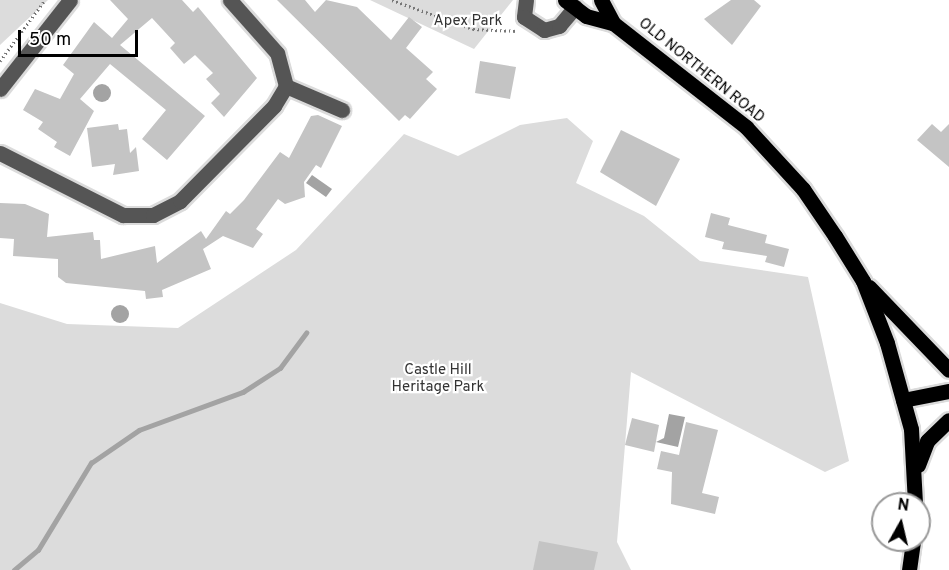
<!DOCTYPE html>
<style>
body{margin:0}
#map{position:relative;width:949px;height:570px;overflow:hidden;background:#fff;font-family:Overpass,sans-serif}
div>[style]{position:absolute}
.green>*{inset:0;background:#dcdcdc}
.water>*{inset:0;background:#a3a3a3}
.round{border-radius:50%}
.stream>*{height:4.5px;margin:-2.25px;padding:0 2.25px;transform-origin:2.25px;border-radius:2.25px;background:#a3a3a3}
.building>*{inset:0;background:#c4c4c4}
.path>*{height:3px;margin-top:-1.5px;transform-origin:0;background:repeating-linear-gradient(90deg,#777 0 1.5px,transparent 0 4.5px)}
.roads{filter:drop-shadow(2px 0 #dbdbdb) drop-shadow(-2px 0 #dbdbdb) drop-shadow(0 2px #dbdbdb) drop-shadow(0 -2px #dbdbdb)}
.minor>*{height:15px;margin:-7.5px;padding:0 7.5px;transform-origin:7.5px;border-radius:7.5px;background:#555}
.major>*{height:15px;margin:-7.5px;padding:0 7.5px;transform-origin:7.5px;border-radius:7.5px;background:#000}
span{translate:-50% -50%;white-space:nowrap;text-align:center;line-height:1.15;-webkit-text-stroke:4.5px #fff;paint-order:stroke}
.park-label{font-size:15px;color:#333}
.street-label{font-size:15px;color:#000}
.north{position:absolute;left:871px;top:492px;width:60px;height:60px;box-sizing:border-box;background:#fff;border:2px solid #999;border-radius:50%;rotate:8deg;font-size:16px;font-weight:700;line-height:24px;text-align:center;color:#000}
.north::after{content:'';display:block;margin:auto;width:21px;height:27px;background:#000;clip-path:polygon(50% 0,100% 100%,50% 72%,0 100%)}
.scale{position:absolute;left:18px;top:30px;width:120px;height:27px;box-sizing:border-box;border:3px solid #000;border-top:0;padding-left:8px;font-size:18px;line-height:21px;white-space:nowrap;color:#000;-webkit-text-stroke:4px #fff;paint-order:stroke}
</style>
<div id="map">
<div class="green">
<i style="clip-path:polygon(0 0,48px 0,0 45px)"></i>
<i style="clip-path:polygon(370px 0,513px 0,474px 49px)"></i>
<i style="clip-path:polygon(567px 118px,593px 141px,576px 183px,644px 216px,700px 261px,808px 277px,849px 461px,825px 472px,631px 372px,617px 542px,631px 570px,0 570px,0 303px,67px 324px,178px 328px,296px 250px,404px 134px,458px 156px,520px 125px)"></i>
</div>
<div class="water">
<i class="round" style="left:93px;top:84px;width:18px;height:18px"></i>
<i style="clip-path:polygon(312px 175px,332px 189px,326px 197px,306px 183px)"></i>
<i class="round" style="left:111px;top:305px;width:18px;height:18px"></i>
<i style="clip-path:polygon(669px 414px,685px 417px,678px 447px,656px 442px,664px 438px)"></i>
</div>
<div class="stream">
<i style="left:14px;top:570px;width:31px;rotate:-40deg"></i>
<i style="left:38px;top:550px;width:102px;rotate:-58.7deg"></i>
<i style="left:91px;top:463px;width:58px;rotate:-34.5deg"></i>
<i style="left:139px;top:430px;width:111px;rotate:-20.1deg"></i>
<i style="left:243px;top:392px;width:44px;rotate:-33deg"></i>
<i style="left:280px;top:368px;width:44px;rotate:-53.4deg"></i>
</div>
<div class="building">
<i style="clip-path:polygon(110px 0,182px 0,193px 12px,198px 7px,257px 78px,224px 117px,211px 103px,220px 94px,206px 79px,213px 73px,195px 55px,184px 64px,170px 48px,175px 43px,152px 18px,120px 45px,205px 116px,167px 160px,142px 139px,166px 110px,110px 64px,80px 99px,94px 111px,70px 156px,54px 147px,57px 142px,38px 129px,43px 122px,23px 110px,35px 89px,60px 99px,74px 74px,63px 65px,94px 22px,112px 38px,128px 19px)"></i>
<i style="clip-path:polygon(277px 0,305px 0,315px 12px,326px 0,357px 7px,391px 40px,409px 17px,422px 27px,406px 48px,433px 72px,426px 79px,437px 89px,410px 119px,405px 115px,399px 121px)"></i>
<i style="clip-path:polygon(731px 0,754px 0,761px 6px,732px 45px,704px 19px)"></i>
<i style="clip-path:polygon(480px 61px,516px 67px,510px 99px,475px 93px)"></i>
<i style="clip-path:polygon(318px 115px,342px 126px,321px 168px,316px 165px,304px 182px,305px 197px,285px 204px,278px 199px,256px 229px,263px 234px,253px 248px,223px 236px,203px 249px,211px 269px,162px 290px,163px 297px,146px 299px,145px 291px,66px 283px,58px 277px,58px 259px,13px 256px,14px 239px,0 238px,0 203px,25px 204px,49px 214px,47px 237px,93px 232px,94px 240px,100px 240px,101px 259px,155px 246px,157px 263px,201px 231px,206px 239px,226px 211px,230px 214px,244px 200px,280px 152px,289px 158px,311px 116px)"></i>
<i style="clip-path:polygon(118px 124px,119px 130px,127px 129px,130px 153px,136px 147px,139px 171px,113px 175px,115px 164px,92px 167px,87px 128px)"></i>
<i style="clip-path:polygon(932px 124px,941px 132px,949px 124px,949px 167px,917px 140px)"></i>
<i style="clip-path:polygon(621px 130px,680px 159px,656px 206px,600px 172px)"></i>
<i style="clip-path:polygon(711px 213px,730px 218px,728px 225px,767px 235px,765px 243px,789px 249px,784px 267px,765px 262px,767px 256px,722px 249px,724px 242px,705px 237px)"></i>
<i style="clip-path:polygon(632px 418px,659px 425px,654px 452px,625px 445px)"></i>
<i style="clip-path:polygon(686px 422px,718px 430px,702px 493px,719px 497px,715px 514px,671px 504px,672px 472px,657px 469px,661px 451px,679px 455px)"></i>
<i style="clip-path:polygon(539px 541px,598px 552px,594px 570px,533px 570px)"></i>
</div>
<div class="path">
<i style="left:392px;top:0;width:86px;rotate:19.7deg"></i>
<i style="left:473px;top:29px;width:44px;rotate:2.6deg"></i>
<i style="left:0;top:61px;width:76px;rotate:-53.6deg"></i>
</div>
<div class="roads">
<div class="minor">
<i style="left:526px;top:0;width:17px;rotate:97deg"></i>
<i style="left:524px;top:17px;width:24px;rotate:33deg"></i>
<i style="left:544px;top:30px;width:16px;rotate:-15deg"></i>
<i style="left:559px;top:26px;width:25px;rotate:-50deg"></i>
<i style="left:286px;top:86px;width:61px;rotate:23.2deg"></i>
<i style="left:0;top:89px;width:113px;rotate:-51.8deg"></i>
<i style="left:0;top:153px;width:138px;rotate:26.8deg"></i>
<i style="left:123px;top:215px;width:30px"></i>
<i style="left:153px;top:215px;width:30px;rotate:-27deg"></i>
<i style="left:180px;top:201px;width:134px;rotate:-45.3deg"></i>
<i style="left:274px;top:106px;width:23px;rotate:-59deg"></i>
<i style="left:286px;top:86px;width:34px;rotate:-105deg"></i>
<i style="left:277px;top:53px;width:71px;rotate:-131.6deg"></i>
</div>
<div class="major">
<i style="left:565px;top:0;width:26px;rotate:37deg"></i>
<i style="left:586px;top:16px;width:28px;rotate:15deg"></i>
<i style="left:601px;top:0;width:26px;rotate:62deg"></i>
<i style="left:613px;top:23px;width:169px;rotate:38deg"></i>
<i style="left:746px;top:127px;width:84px;rotate:47.4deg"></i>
<i style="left:803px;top:189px;width:57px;rotate:55.8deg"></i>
<i style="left:835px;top:236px;width:53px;rotate:58.1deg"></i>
<i style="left:863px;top:281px;width:66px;rotate:68.8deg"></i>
<i style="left:887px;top:343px;width:89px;rotate:74.4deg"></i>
<i style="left:911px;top:429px;width:75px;rotate:86.9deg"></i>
<i style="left:869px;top:287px;width:115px;rotate:46.1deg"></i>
<i style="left:903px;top:400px;width:47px;rotate:-11.1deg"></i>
<i style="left:918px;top:465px;width:26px;rotate:-69deg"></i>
<i style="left:927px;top:441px;width:30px;rotate:-44deg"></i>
<i style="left:909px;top:570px;width:30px;rotate:-82deg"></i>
</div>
</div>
<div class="park-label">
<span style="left:468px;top:22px">Apex Park</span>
<span style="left:438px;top:379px">Castle Hill<br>Heritage Park</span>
</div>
<div class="street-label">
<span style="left:701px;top:71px;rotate:39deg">OLD NORTHERN ROAD</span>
</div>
<div class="north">N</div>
<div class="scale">50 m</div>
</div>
